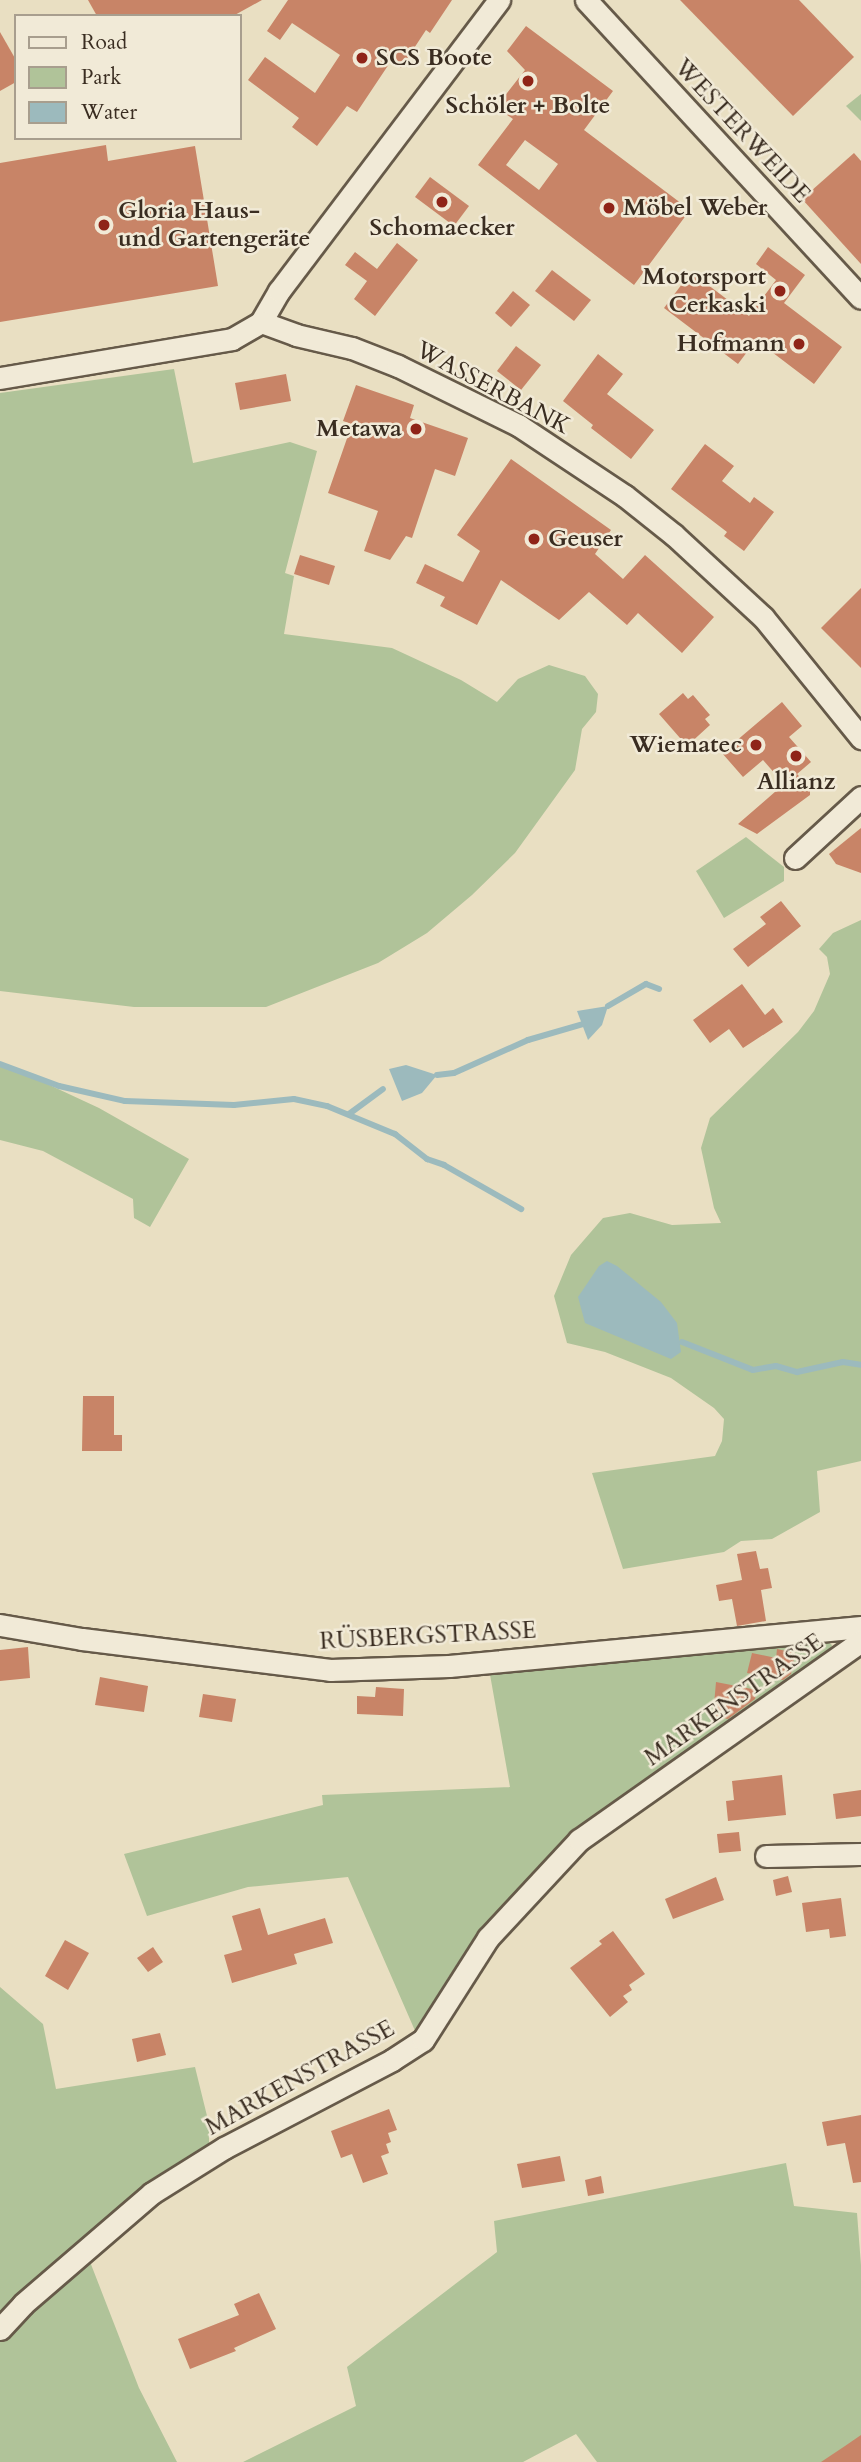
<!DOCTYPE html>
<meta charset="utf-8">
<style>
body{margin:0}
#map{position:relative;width:861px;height:2462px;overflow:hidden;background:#e9dfc2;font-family:Cardo,serif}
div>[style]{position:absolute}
.green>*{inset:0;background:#b0c399}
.water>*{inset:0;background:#9cbabd}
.stream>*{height:6px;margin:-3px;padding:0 3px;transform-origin:3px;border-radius:3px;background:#9cbabd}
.building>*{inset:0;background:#c88467}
.roads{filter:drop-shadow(2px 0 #665a49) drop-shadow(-2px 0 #665a49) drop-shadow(0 2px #665a49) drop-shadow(0 -2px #665a49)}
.minor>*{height:21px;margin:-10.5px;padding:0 10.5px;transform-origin:10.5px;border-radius:10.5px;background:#f1ead7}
.dots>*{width:19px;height:19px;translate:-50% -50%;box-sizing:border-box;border:4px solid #f1ead7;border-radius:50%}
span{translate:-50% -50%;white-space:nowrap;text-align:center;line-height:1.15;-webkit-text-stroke:5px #f1ead7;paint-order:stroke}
.poi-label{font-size:24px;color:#3a2d21;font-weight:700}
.left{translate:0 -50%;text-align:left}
.right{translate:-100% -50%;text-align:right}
.street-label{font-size:24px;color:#3a2d21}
.legend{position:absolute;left:14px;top:14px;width:228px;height:126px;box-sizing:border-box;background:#f1ead7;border:2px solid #a89e8e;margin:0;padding:9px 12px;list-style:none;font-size:21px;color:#3a2d21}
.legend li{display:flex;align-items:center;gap:14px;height:35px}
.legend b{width:35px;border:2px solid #a89e8e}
</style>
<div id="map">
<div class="green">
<i style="clip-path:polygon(861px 94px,861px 121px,846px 106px)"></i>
<i style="clip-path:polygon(174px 369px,193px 463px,290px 442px,317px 451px,285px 573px,294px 576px,284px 634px,392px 648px,461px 680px,497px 702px,518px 679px,549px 665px,585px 676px,598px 694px,596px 712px,582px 729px,575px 770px,515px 853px,472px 895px,427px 933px,378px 963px,266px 1007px,134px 1007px,0 991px,0 393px)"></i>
<i style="clip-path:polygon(746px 837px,784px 867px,784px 881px,724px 918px,696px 871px)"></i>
<i style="clip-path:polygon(861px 920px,861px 1461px,817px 1471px,820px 1512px,772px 1539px,741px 1541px,724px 1552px,623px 1569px,592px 1473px,715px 1456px,722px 1441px,724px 1419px,714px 1408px,671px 1378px,605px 1352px,567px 1343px,554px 1296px,571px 1255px,603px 1218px,630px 1213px,672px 1225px,721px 1223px,714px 1208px,701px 1148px,710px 1118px,798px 1032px,814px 1011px,830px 974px,827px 957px,819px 949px,833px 933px)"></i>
<i style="clip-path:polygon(0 1062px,99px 1108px,189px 1159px,150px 1227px,134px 1218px,133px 1199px,43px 1151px,0 1140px)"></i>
<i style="clip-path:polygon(827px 1641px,832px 1645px,830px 1651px,667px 1774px,477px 1941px,449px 1976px,416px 2033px,348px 1877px,248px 1887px,147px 1916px,124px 1854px,323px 1805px,322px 1795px,510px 1787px,489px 1669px)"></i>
<i style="clip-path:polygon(0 1987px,43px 2024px,56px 2089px,195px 2067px,209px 2124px,209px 2148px,87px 2254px,139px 2388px,177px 2462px,0 2462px)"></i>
<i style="clip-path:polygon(786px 2163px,794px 2206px,857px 2213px,861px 2265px,861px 2462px,597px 2462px,576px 2434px,523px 2462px,243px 2462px,356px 2406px,347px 2367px,497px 2252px,494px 2221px)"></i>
</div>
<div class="water">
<i style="clip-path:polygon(608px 1006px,602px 1025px,588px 1040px,577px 1011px)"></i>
<i style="clip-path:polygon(406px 1065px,437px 1075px,422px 1093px,402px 1101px,389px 1069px)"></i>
<i style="clip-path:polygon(607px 1261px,617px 1266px,661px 1302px,677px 1323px,681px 1352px,671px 1359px,585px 1323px,578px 1297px,599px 1266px)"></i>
</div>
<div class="stream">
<i style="left:608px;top:1006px;width:44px;rotate:-30.1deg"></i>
<i style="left:646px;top:984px;width:14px;rotate:21deg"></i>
<i style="left:0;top:1064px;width:63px;rotate:20.4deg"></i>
<i style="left:59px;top:1086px;width:68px;rotate:12.8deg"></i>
<i style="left:125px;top:1101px;width:109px;rotate:2.1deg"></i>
<i style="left:234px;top:1105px;width:60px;rotate:-5.7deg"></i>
<i style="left:294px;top:1099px;width:34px;rotate:12deg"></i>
<i style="left:327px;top:1106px;width:74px;rotate:22.4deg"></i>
<i style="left:395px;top:1134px;width:41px;rotate:38deg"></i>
<i style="left:427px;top:1159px;width:18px;rotate:19deg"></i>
<i style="left:444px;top:1165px;width:89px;rotate:29.7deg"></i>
<i style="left:437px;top:1075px;width:17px;rotate:-7deg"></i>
<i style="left:454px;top:1073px;width:81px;rotate:-24deg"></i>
<i style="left:528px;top:1040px;width:57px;rotate:-16.2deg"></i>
<i style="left:349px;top:1114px;width:42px;rotate:-36.3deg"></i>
<i style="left:682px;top:1342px;width:76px;rotate:21.5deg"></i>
<i style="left:753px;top:1370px;width:23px;rotate:-10deg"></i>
<i style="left:776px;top:1366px;width:22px;rotate:16deg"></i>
<i style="left:797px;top:1372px;width:47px;rotate:-12.3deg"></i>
<i style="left:843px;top:1362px;width:18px;rotate:9deg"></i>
</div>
<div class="building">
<i style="clip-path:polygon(88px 0,262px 0,233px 16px,97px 16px)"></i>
<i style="clip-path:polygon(288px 0,452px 0,430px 33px,426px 30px,401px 68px,391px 61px,357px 112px,347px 106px,317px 146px,292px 127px,299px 118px,248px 80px,265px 57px,315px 93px,340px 55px,292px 23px,280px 40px,267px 31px)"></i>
<i style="clip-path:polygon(680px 0,799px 0,854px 57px,793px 116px)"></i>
<i style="clip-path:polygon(evenodd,526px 26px,613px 91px,584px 130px,690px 210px,634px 285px,478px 165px,513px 119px,496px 107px,525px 70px,507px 51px,526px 26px,525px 140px,558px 164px,539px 190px,506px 165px,525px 140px)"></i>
<i style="clip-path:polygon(0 32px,16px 60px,16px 82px,0 91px)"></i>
<i style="clip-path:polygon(106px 145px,108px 161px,195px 146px,218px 286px,0 322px,0 163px)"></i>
<i style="clip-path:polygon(854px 153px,861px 161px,861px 264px,802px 199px)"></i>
<i style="clip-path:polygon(430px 177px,469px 206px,454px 226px,415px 197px)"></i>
<i style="clip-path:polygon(397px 243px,418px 260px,375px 316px,354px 299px,367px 281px,345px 265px,355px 252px,377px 269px)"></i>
<i style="clip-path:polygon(768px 247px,805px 275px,784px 303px,842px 347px,814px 384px,756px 340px,738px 364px,664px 308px,691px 272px,749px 316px,776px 280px,756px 264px)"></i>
<i style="clip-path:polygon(552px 270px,591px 300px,574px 321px,535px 291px)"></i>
<i style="clip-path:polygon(513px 291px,530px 305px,511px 327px,495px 313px)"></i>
<i style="clip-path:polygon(516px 346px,541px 365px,521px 390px,497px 371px)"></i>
<i style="clip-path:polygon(598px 354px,623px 374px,607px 394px,654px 430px,631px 459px,591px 428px,593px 425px,563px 401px)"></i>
<i style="clip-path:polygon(286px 374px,291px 401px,240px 410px,235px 383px)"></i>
<i style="clip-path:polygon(356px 385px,414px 405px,410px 418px,468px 438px,455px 476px,435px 469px,412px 538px,406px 536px,390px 560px,364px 551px,378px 511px,328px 493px,352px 424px,343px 421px)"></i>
<i style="clip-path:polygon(705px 444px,734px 466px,722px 481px,750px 503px,754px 497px,774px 512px,744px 551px,724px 536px,727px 532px,671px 489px)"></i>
<i style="clip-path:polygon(511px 459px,611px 530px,595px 554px,623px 579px,645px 555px,714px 617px,682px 653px,638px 613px,627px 625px,589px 592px,559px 620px,501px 580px,477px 625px,440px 606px,445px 597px,416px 583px,425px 564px,463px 582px,480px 551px,457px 535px)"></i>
<i style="clip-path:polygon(300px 555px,335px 566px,329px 585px,294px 574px)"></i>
<i style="clip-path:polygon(861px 588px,861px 668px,821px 628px)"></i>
<i style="clip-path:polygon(683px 693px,688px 699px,693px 695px,710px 715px,705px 719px,710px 725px,687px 746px,659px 714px)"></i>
<i style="clip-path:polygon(782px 702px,802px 726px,789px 737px,811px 762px,797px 774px,810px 788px,810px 795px,757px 834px,738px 824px,784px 784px,763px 760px,743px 777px,722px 753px)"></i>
<i style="clip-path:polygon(861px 828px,861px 873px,836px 864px,829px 854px)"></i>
<i style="clip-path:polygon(781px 901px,801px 926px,748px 967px,733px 949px,766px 924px,760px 917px)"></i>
<i style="clip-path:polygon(742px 984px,765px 1015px,773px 1008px,783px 1022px,743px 1048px,729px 1029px,710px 1043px,693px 1020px)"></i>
<i style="clip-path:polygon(83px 1396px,114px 1396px,114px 1435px,122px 1435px,122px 1451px,82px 1451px)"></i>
<i style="clip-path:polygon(756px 1551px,760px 1569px,768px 1568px,772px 1588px,761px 1590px,766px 1621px,737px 1626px,732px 1599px,719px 1601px,716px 1585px,742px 1580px,737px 1554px)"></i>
<i style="clip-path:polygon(28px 1647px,30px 1678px,0 1681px,0 1650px)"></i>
<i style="clip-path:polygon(777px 1649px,795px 1653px,791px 1674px,783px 1680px,747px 1673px,752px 1653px,776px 1658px)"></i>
<i style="clip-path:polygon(100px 1677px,148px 1686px,144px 1712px,95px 1705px)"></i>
<i style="clip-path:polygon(716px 1682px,757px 1690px,755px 1699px,728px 1719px,713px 1716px)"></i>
<i style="clip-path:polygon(376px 1687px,404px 1689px,403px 1716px,357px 1714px,357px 1696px,375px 1697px)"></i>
<i style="clip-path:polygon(203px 1694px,236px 1699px,232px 1722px,199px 1717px)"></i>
<i style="clip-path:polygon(782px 1775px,786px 1815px,728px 1821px,726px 1801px,734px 1800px,732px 1781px)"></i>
<i style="clip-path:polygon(861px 1790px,861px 1816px,836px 1819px,833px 1794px)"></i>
<i style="clip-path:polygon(739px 1832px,741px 1851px,719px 1853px,717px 1834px)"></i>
<i style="clip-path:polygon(788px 1876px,792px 1892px,776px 1896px,773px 1880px)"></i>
<i style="clip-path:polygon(716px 1877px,724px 1900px,673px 1919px,665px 1899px)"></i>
<i style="clip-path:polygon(841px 1898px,846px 1936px,830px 1938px,829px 1929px,806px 1932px,802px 1903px)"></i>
<i style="clip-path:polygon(260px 1908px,268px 1935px,325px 1918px,333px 1943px,294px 1954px,297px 1964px,232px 1983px,224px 1955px,242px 1950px,232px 1916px)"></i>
<i style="clip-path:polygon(613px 1931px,645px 1974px,629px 1985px,632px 1990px,623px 1996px,628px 2002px,610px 2017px,570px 1968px,602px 1944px,599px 1941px)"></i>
<i style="clip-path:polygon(65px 1940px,89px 1953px,68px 1990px,45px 1976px)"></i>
<i style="clip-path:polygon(153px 1947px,163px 1962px,148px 1972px,137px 1958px)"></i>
<i style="clip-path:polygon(160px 2033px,166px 2055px,137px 2062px,132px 2039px)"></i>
<i style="clip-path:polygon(389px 2109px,397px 2130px,388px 2133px,391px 2142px,386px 2144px,389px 2153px,381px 2156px,388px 2174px,363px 2183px,352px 2154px,341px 2158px,331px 2131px)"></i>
<i style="clip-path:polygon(861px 2115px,861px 2182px,853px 2183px,845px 2143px,827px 2146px,822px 2122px)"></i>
<i style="clip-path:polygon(560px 2156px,565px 2181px,522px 2188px,517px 2164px)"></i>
<i style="clip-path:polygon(601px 2176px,604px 2193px,588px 2196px,585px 2180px)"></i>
<i style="clip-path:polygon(259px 2293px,276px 2329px,234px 2348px,236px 2351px,190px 2369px,178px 2339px,239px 2315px,234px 2304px)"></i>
<i style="clip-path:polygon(861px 2435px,861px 2462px,821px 2462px,845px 2446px)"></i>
</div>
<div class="roads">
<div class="minor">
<i style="left:586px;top:0;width:405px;rotate:47.3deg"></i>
<i style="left:261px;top:322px;width:36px;rotate:-60deg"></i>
<i style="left:279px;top:291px;width:365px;rotate:-52.9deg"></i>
<i style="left:0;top:378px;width:235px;rotate:-9.5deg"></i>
<i style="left:232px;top:339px;width:34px;rotate:-30deg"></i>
<i style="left:261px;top:322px;width:37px;rotate:20deg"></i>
<i style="left:296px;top:335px;width:57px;rotate:13.1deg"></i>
<i style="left:352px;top:348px;width:49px;rotate:21.4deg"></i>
<i style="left:398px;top:366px;width:134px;rotate:26.2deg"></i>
<i style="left:518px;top:425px;width:128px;rotate:33.6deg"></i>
<i style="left:625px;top:496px;width:63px;rotate:38.5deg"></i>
<i style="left:674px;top:535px;width:121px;rotate:42.7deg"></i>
<i style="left:763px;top:617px;width:156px;rotate:51deg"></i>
<i style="left:795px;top:858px;width:90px;rotate:-42.7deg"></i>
<i style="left:0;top:1625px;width:83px;rotate:9.7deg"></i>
<i style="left:82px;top:1639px;width:250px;rotate:7.1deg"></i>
<i style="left:330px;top:1670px;width:119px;rotate:-1.9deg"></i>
<i style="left:449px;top:1666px;width:414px;rotate:-5.4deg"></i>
<i style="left:766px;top:1856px;width:95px;rotate:-1.2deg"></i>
<i style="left:0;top:2329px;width:34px;rotate:-47deg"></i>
<i style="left:23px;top:2304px;width:170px;rotate:-40.7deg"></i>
<i style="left:152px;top:2193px;width:85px;rotate:-32deg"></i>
<i style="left:224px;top:2148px;width:190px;rotate:-27.6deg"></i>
<i style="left:392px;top:2060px;width:37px;rotate:-33deg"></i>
<i style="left:423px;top:2040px;width:121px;rotate:-57.5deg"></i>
<i style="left:488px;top:1938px;width:134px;rotate:-47.1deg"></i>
<i style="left:579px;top:1840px;width:345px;rotate:-35.2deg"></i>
</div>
</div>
<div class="dots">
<i style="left:362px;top:58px;background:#8f2418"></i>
<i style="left:528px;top:81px;background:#8f2418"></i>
<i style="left:442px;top:202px;background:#8f2418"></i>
<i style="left:609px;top:208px;background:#8f2418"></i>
<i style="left:104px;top:225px;background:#8f2418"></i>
<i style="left:780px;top:291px;background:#8f2418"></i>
<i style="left:799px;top:344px;background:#8f2418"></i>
<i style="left:416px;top:429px;background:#8f2418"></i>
<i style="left:534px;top:539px;background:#8f2418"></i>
<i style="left:756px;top:745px;background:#8f2418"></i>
<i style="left:796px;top:756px;background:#8f2418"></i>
</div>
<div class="poi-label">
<span class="left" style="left:376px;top:58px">SCS Boote</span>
<span style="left:528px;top:106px">Schöler + Bolte</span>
<span class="left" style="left:623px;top:208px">Möbel Weber</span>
<span class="left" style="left:118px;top:225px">Gloria Haus-<br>und Gartengeräte</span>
<span style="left:442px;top:228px">Schomaecker</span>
<span class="right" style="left:766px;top:291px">Motorsport<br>Cerkaski</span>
<span class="right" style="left:785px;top:344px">Hofmann</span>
<span class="right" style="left:402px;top:429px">Metawa</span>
<span class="left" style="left:548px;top:539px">Geuser</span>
<span class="right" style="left:742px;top:745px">Wiematec</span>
<span style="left:796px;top:782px">Allianz</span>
</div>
<div class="street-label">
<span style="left:742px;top:131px;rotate:47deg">WESTERWEIDE</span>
<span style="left:493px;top:388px;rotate:28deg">WASSERBANK</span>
<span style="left:428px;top:1636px;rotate:-3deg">RÜSBERGSTRASSE</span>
<span style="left:734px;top:1700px;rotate:-35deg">MARKENSTRASSE</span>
<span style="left:300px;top:2078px;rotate:-29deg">MARKENSTRASSE</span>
</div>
<ul class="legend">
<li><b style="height:9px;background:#f1ead7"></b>Road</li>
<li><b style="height:19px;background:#b0c399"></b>Park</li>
<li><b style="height:19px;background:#9cbabd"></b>Water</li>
</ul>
</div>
